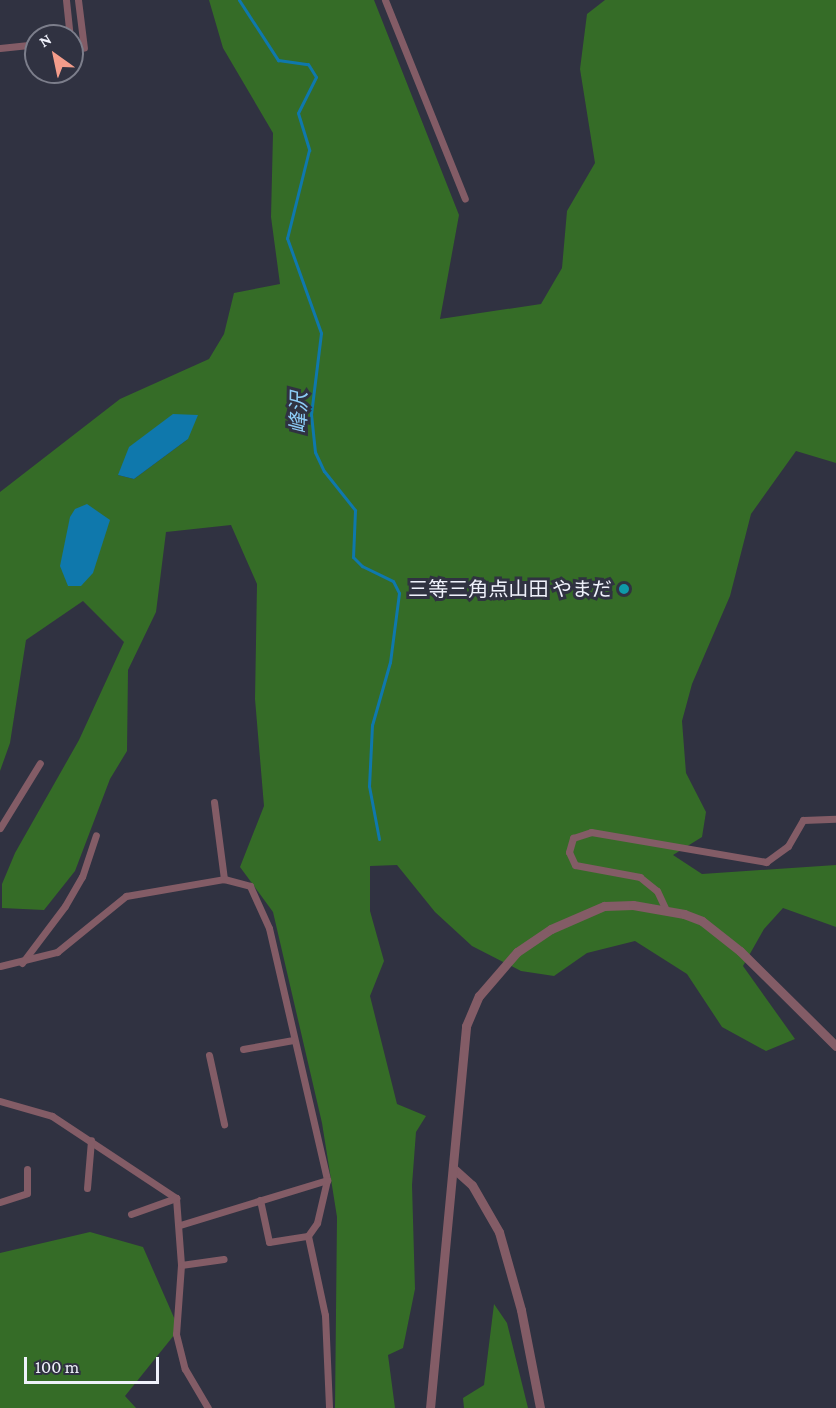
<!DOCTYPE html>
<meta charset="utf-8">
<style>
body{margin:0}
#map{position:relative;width:836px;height:1408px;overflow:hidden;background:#303241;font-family:"Crimson Pro","Noto Sans JP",serif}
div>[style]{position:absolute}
.forest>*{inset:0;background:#356c27}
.water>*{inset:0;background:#0f78ac}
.stream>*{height:3px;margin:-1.5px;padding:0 1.5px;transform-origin:1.5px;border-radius:1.5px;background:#0f78ac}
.minor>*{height:7px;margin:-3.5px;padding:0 3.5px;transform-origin:3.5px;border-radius:3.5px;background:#835c66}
.tertiary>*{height:9px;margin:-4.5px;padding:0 4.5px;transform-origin:4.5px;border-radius:4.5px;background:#835c66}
.dots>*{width:16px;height:16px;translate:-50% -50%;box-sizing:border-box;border:3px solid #303241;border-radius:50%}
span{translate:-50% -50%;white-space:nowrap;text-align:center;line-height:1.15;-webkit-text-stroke:6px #303241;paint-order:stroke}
.poi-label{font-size:20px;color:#eff1fb}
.right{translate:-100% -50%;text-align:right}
.water-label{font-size:21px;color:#8cccf6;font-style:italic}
.north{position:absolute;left:24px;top:24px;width:60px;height:60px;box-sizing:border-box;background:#303241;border:2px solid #7c7e8b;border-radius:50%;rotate:327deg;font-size:16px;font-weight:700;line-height:24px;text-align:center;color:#eff1fb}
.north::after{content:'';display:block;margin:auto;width:21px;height:27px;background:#f49d8b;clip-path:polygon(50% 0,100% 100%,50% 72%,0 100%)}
.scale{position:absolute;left:24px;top:1357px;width:135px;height:27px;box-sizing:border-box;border:3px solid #eff1fb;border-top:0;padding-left:8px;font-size:18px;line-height:21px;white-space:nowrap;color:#eff1fb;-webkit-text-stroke:4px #303241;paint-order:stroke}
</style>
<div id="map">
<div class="forest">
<i style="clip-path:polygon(evenodd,209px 0,374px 0,459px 215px,440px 319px,541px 304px,562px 268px,567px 211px,595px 163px,580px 69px,587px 14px,605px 0,836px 0,836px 463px,796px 451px,751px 514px,730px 596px,692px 684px,682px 721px,686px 773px,706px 812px,702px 837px,673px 855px,702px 874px,836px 865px,836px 927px,783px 908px,764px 929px,743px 966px,795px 1039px,766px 1051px,722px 1027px,687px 974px,635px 941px,587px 953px,554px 976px,521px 971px,472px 946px,435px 912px,397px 865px,370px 866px,370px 911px,384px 961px,370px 996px,397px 1104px,426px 1116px,416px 1132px,412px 1185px,415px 1289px,403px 1348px,388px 1355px,395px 1408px,335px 1408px,337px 1217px,322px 1123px,273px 912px,240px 867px,264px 806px,255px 699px,257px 584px,231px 525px,166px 532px,156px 612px,128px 670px,127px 751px,110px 779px,75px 871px,44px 910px,2px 908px,2px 884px,15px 853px,79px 740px,124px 642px,83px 601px,26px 640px,10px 743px,0 771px,0 492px,120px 399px,209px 359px,224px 334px,234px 293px,280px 284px,271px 217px,273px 133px,223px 48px,209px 0,188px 439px,134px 479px,118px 475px,188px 439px)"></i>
<i style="clip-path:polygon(90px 1232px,143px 1247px,179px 1329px,125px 1396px,136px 1408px,0 1408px,0 1253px)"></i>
<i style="clip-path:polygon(494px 1304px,507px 1323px,528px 1408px,464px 1408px,463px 1398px,484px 1385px)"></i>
</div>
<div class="water">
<i style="clip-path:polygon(173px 414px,198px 415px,188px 439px,134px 479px,118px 475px,129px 447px)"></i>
<i style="clip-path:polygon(87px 504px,110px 520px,93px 573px,81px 586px,68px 586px,60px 566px,70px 517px,75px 509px)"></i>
</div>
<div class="stream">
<i style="left:239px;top:0;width:72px;rotate:57deg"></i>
<i style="left:278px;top:60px;width:30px;rotate:8deg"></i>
<i style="left:308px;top:64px;width:15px;rotate:58deg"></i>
<i style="left:316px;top:77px;width:40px;rotate:116.6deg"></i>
<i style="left:298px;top:113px;width:39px;rotate:73deg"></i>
<i style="left:309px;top:150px;width:91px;rotate:104deg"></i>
<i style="left:287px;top:238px;width:101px;rotate:70.3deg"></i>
<i style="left:321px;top:333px;width:82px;rotate:97deg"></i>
<i style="left:311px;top:414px;width:38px;rotate:84deg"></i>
<i style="left:315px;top:452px;width:21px;rotate:65deg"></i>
<i style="left:324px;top:471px;width:50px;rotate:51.5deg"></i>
<i style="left:355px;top:510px;width:47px;rotate:92.4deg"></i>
<i style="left:353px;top:557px;width:13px;rotate:45deg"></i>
<i style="left:362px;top:566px;width:34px;rotate:26deg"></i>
<i style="left:393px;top:581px;width:13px;rotate:63deg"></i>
<i style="left:399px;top:593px;width:70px;rotate:97.4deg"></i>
<i style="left:390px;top:662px;width:66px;rotate:105.9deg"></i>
<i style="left:372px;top:725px;width:61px;rotate:92.8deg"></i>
<i style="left:369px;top:786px;width:54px;rotate:79.3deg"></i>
</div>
<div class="minor">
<i style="left:66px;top:0;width:36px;rotate:84deg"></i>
<i style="left:78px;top:0;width:48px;rotate:82.9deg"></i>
<i style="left:385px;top:0;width:214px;rotate:68.1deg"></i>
<i style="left:0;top:48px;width:36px;rotate:-6deg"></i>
<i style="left:214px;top:802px;width:78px;rotate:82.6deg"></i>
<i style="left:0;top:828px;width:76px;rotate:-58.4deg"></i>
<i style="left:666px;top:910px;width:21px;rotate:-115deg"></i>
<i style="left:657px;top:891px;width:22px;rotate:-141deg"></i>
<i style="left:640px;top:877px;width:66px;rotate:-169.5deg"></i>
<i style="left:575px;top:865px;width:14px;rotate:-115deg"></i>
<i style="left:569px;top:852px;width:15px;rotate:-74deg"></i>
<i style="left:573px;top:838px;width:19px;rotate:-18deg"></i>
<i style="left:591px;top:832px;width:178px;rotate:9.7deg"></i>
<i style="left:766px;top:862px;width:27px;rotate:-36deg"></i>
<i style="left:788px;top:846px;width:30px;rotate:-60deg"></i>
<i style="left:803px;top:820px;width:33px;rotate:-2deg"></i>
<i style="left:22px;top:963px;width:71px;rotate:-53deg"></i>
<i style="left:65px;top:906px;width:34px;rotate:-60deg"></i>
<i style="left:82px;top:877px;width:44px;rotate:-71.6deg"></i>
<i style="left:0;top:966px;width:59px;rotate:-13.8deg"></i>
<i style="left:57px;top:952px;width:89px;rotate:-39.1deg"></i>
<i style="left:126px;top:896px;width:99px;rotate:-9.8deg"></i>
<i style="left:224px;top:879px;width:27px;rotate:15deg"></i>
<i style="left:250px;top:886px;width:46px;rotate:65.7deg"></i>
<i style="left:269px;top:928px;width:259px;rotate:77deg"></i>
<i style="left:327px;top:1180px;width:44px;rotate:103.1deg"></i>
<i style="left:317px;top:1223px;width:16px;rotate:125deg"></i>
<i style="left:308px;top:1236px;width:81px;rotate:77.9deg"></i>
<i style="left:325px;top:1315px;width:93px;rotate:87.5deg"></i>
<i style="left:243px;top:1049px;width:51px;rotate:-10.2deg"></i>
<i style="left:209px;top:1055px;width:71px;rotate:77.7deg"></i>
<i style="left:0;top:1101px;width:54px;rotate:16.1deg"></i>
<i style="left:52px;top:1116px;width:149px;rotate:33.5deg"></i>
<i style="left:176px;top:1198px;width:67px;rotate:85.7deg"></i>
<i style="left:181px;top:1265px;width:69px;rotate:94.1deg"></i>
<i style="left:176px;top:1334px;width:36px;rotate:76deg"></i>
<i style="left:185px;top:1369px;width:45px;rotate:59.5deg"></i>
<i style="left:87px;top:1188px;width:48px;rotate:-85.2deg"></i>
<i style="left:260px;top:1200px;width:43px;rotate:77.9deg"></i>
<i style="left:269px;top:1242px;width:39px;rotate:-9deg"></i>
<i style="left:0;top:1202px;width:28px;rotate:-18deg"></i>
<i style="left:27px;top:1193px;width:24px;rotate:-90deg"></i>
<i style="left:131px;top:1214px;width:48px;rotate:-19.6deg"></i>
<i style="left:180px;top:1225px;width:154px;rotate:-17deg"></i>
<i style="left:181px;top:1265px;width:43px;rotate:-7.9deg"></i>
</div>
<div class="tertiary">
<i style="left:453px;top:1168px;width:25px;rotate:42deg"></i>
<i style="left:472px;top:1185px;width:54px;rotate:60.1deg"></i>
<i style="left:499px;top:1232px;width:81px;rotate:74.2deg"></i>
<i style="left:521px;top:1310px;width:100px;rotate:79deg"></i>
<i style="left:430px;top:1408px;width:384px;rotate:-84.6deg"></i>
<i style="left:466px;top:1026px;width:33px;rotate:-67deg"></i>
<i style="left:479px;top:996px;width:58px;rotate:-49.2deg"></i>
<i style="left:517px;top:952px;width:41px;rotate:-34.1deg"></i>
<i style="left:551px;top:929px;width:58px;rotate:-23.5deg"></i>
<i style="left:604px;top:906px;width:29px;rotate:-2deg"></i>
<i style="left:633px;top:905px;width:52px;rotate:10deg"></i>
<i style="left:684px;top:914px;width:19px;rotate:21deg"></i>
<i style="left:702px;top:921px;width:48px;rotate:38.3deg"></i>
<i style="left:740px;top:951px;width:135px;rotate:44.7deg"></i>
</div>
<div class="dots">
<i style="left:624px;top:589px;background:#0f9aa8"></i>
</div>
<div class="poi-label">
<span class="right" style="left:612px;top:589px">三等三角点山田 やまだ</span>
</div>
<div class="water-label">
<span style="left:299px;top:413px;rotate:-89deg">峰沢</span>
</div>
<div class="north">N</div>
<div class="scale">100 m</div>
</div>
